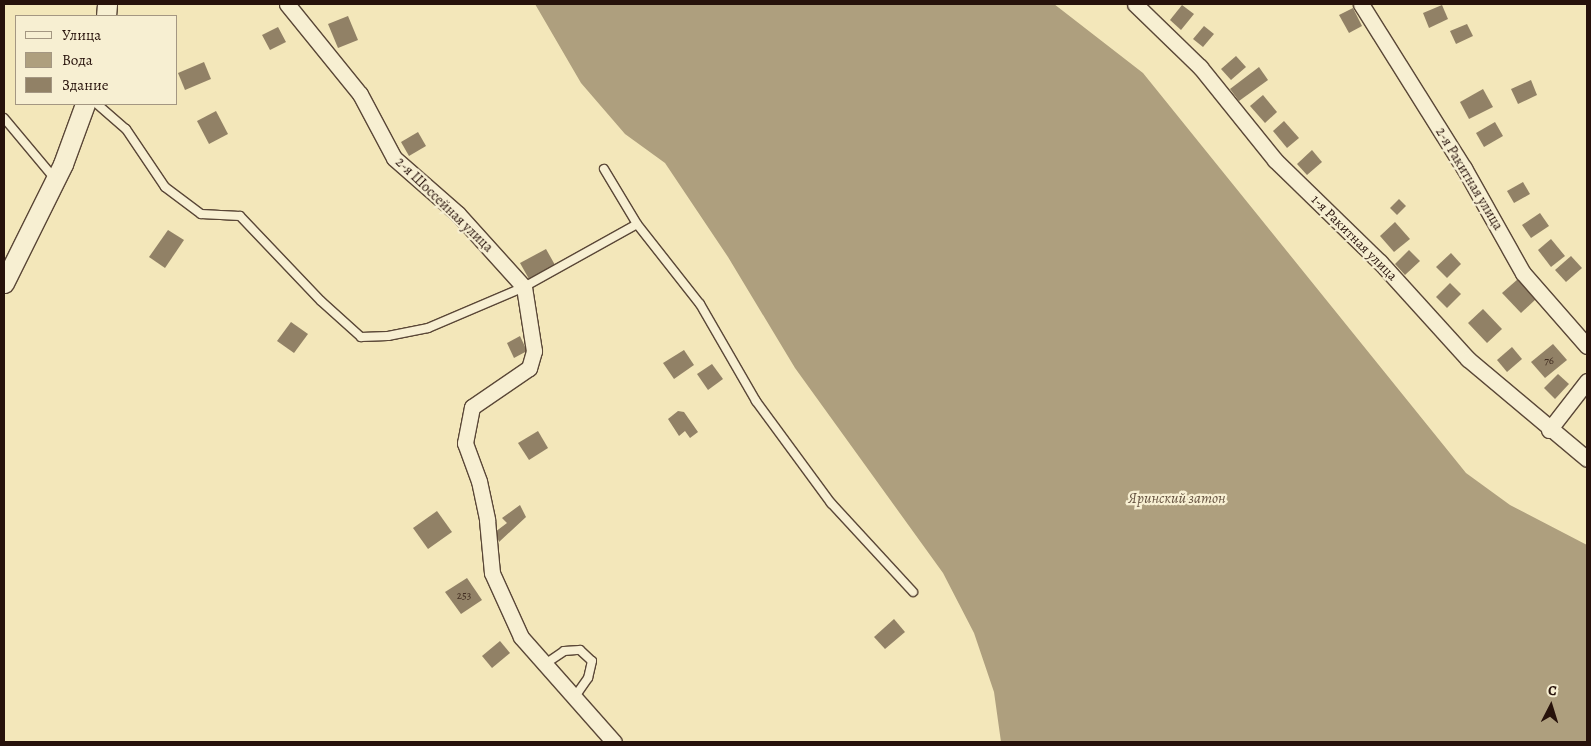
<!DOCTYPE html>
<meta charset="utf-8">
<style>
body{margin:0}
#map{position:relative;width:1591px;height:746px;overflow:hidden;background:#f3e7ba;font-family:Alegreya,serif}
div>[style]{position:absolute}
.water>*{inset:0;background:#ae9f7e}
.building>*{inset:0;background:#918166}
.roads{filter:drop-shadow(1px 0 #5a4737) drop-shadow(-1px 0 #5a4737) drop-shadow(0 1px #5a4737) drop-shadow(0 -1px #5a4737)}
.service>*{height:8px;margin:-4px;padding:0 4px;transform-origin:4px;border-radius:4px;background:#f7efd2}
.minor>*{height:15px;margin:-7.5px;padding:0 7.5px;transform-origin:7.5px;border-radius:7.5px;background:#f7efd2}
.tertiary>*{height:19px;margin:-9.5px;padding:0 9.5px;transform-origin:9.5px;border-radius:9.5px;background:#f7efd2}
span{translate:-50% -50%;white-space:nowrap;text-align:center;line-height:1.15;-webkit-text-stroke:4.5px #f7efd2;paint-order:stroke}
.number-label{font-size:11px;color:#422e22}
.number-label span{-webkit-text-stroke-width:0}
.street-label{font-size:14px;color:#27120b}
.water-label{font-size:15px;color:#64513f;font-style:italic}
.frame{position:absolute;inset:0;border:5px solid #27120b;pointer-events:none}
.legend{position:absolute;left:15px;top:15px;width:162px;height:90px;box-sizing:border-box;background:#f7efd2;border:1px solid #a49782;margin:0;padding:6px 9px;list-style:none;font-size:15px;color:#27120b}
.legend li{display:flex;align-items:center;gap:10px;height:25px}
.legend b{width:25px;border:1px solid #a49782}
.north{position:absolute;left:1526px;top:681px;width:50px;height:50px;-webkit-text-stroke:4px #f7efd2;paint-order:stroke;rotate:5deg;font-size:14px;font-weight:700;line-height:20px;text-align:center;color:#27120b}
.north::after{content:'';display:block;margin:auto;width:18px;height:22px;background:#27120b;clip-path:polygon(50% 0,100% 100%,50% 72%,0 100%)}
</style>
<div id="map">
<div class="water">
<i style="clip-path:polygon(535px 4px,1054px 4px,1143px 73px,1466px 473px,1510px 505px,1587px 545px,1587px 742px,1001px 742px,994px 692px,974px 633px,943px 573px,795px 368px,728px 257px,665px 163px,625px 134px,581px 83px)"></i>
</div>
<div class="building">
<i style="clip-path:polygon(1182px 5px,1194px 14px,1181px 30px,1170px 20px)"></i>
<i style="clip-path:polygon(1442px 5px,1448px 19px,1429px 28px,1423px 13px)"></i>
<i style="clip-path:polygon(1353px 8px,1362px 26px,1349px 33px,1339px 15px)"></i>
<i style="clip-path:polygon(348px 16px,358px 40px,338px 48px,328px 24px)"></i>
<i style="clip-path:polygon(1467px 24px,1473px 36px,1456px 44px,1450px 31px)"></i>
<i style="clip-path:polygon(1204px 26px,1214px 34px,1203px 47px,1193px 39px)"></i>
<i style="clip-path:polygon(278px 27px,286px 42px,270px 50px,262px 35px)"></i>
<i style="clip-path:polygon(1236px 56px,1246px 67px,1231px 80px,1221px 69px)"></i>
<i style="clip-path:polygon(204px 62px,211px 79px,185px 90px,178px 73px)"></i>
<i style="clip-path:polygon(1259px 67px,1268px 80px,1239px 101px,1230px 89px)"></i>
<i style="clip-path:polygon(1531px 80px,1537px 95px,1518px 104px,1511px 89px)"></i>
<i style="clip-path:polygon(1483px 89px,1493px 107px,1469px 119px,1460px 102px)"></i>
<i style="clip-path:polygon(1263px 95px,1277px 112px,1265px 123px,1250px 106px)"></i>
<i style="clip-path:polygon(216px 111px,228px 134px,209px 144px,197px 121px)"></i>
<i style="clip-path:polygon(1284px 121px,1299px 138px,1287px 148px,1273px 131px)"></i>
<i style="clip-path:polygon(1495px 122px,1503px 136px,1484px 147px,1476px 133px)"></i>
<i style="clip-path:polygon(418px 132px,426px 146px,409px 156px,401px 142px)"></i>
<i style="clip-path:polygon(1312px 150px,1322px 162px,1307px 175px,1297px 164px)"></i>
<i style="clip-path:polygon(1523px 182px,1530px 194px,1514px 203px,1507px 191px)"></i>
<i style="clip-path:polygon(1399px 199px,1406px 206px,1397px 215px,1390px 208px)"></i>
<i style="clip-path:polygon(1540px 213px,1549px 226px,1531px 238px,1522px 225px)"></i>
<i style="clip-path:polygon(1395px 222px,1410px 239px,1394px 252px,1380px 236px)"></i>
<i style="clip-path:polygon(168px 230px,184px 240px,165px 268px,149px 257px)"></i>
<i style="clip-path:polygon(1551px 239px,1565px 256px,1551px 267px,1538px 250px)"></i>
<i style="clip-path:polygon(546px 249px,555px 265px,529px 279px,520px 263px)"></i>
<i style="clip-path:polygon(1409px 250px,1420px 261px,1405px 275px,1395px 264px)"></i>
<i style="clip-path:polygon(1451px 253px,1461px 264px,1447px 278px,1436px 267px)"></i>
<i style="clip-path:polygon(1571px 256px,1582px 268px,1566px 282px,1555px 270px)"></i>
<i style="clip-path:polygon(1518px 279px,1536px 299px,1521px 313px,1502px 293px)"></i>
<i style="clip-path:polygon(1450px 283px,1461px 294px,1447px 308px,1436px 297px)"></i>
<i style="clip-path:polygon(1483px 309px,1502px 329px,1487px 343px,1468px 323px)"></i>
<i style="clip-path:polygon(291px 322px,308px 334px,294px 353px,277px 341px)"></i>
<i style="clip-path:polygon(520px 336px,527px 351px,514px 358px,507px 343px)"></i>
<i style="clip-path:polygon(1553px 344px,1567px 360px,1545px 378px,1531px 362px)"></i>
<i style="clip-path:polygon(1512px 347px,1522px 359px,1507px 372px,1497px 360px)"></i>
<i style="clip-path:polygon(684px 350px,694px 365px,674px 379px,663px 363px)"></i>
<i style="clip-path:polygon(712px 364px,723px 379px,708px 390px,697px 374px)"></i>
<i style="clip-path:polygon(1558px 374px,1569px 384px,1555px 399px,1544px 388px)"></i>
<i style="clip-path:polygon(678px 411px,684px 412px,698px 432px,690px 438px,685px 431px,679px 436px,668px 419px)"></i>
<i style="clip-path:polygon(538px 431px,548px 448px,529px 460px,518px 443px)"></i>
<i style="clip-path:polygon(520px 505px,526px 517px,499px 542px,495px 532px,507px 523px,502px 518px)"></i>
<i style="clip-path:polygon(437px 511px,452px 532px,428px 549px,413px 528px)"></i>
<i style="clip-path:polygon(467px 578px,482px 600px,461px 614px,445px 592px)"></i>
<i style="clip-path:polygon(894px 619px,905px 632px,885px 649px,874px 637px)"></i>
<i style="clip-path:polygon(500px 641px,510px 653px,492px 668px,482px 656px)"></i>
</div>
<div class="roads">
<div class="service">
<i style="left:97px;top:104px;width:38px;rotate:41deg"></i>
<i style="left:126px;top:129px;width:70px;rotate:56.1deg"></i>
<i style="left:165px;top:187px;width:45px;rotate:36.9deg"></i>
<i style="left:201px;top:214px;width:39px;rotate:3deg"></i>
<i style="left:240px;top:216px;width:117px;rotate:46.4deg"></i>
<i style="left:321px;top:301px;width:54px;rotate:42deg"></i>
<i style="left:361px;top:337px;width:27px;rotate:-2deg"></i>
<i style="left:388px;top:336px;width:41px;rotate:-11.3deg"></i>
<i style="left:428px;top:328px;width:104px;rotate:-23.1deg"></i>
<i style="left:524px;top:287px;width:129px;rotate:-29.1deg"></i>
<i style="left:4px;top:118px;width:80px;rotate:50.1deg"></i>
<i style="left:604px;top:169px;width:64px;rotate:59deg"></i>
<i style="left:637px;top:224px;width:102px;rotate:51.8deg"></i>
<i style="left:700px;top:304px;width:112px;rotate:60deg"></i>
<i style="left:756px;top:401px;width:127px;rotate:53.7deg"></i>
<i style="left:831px;top:503px;width:121px;rotate:47.3deg"></i>
<i style="left:545px;top:664px;width:23px;rotate:-34deg"></i>
<i style="left:564px;top:651px;width:16px;rotate:-4deg"></i>
<i style="left:580px;top:650px;width:16px;rotate:43deg"></i>
<i style="left:592px;top:661px;width:17px;rotate:103deg"></i>
<i style="left:588px;top:678px;width:24px;rotate:125deg"></i>
</div>
<div class="minor">
<i style="left:287px;top:4px;width:116px;rotate:51deg"></i>
<i style="left:360px;top:94px;width:72px;rotate:62deg"></i>
<i style="left:394px;top:158px;width:85px;rotate:41.2deg"></i>
<i style="left:458px;top:214px;width:98px;rotate:47.9deg"></i>
<i style="left:524px;top:287px;width:65px;rotate:81.1deg"></i>
<i style="left:534px;top:351px;width:18px;rotate:106deg"></i>
<i style="left:529px;top:368px;width:69px;rotate:145.6deg"></i>
<i style="left:472px;top:407px;width:37px;rotate:101deg"></i>
<i style="left:465px;top:443px;width:40px;rotate:69.8deg"></i>
<i style="left:479px;top:481px;width:40px;rotate:78deg"></i>
<i style="left:487px;top:520px;width:53px;rotate:84.6deg"></i>
<i style="left:492px;top:573px;width:70px;rotate:65.6deg"></i>
<i style="left:521px;top:637px;width:140px;rotate:48.5deg"></i>
<i style="left:1135px;top:4px;width:91px;rotate:44.1deg"></i>
<i style="left:1200px;top:67px;width:119px;rotate:51.1deg"></i>
<i style="left:1275px;top:160px;width:146px;rotate:44.2deg"></i>
<i style="left:1380px;top:262px;width:131px;rotate:47.8deg"></i>
<i style="left:1468px;top:359px;width:155px;rotate:40deg"></i>
<i style="left:1361px;top:4px;width:194px;rotate:57.9deg"></i>
<i style="left:1464px;top:168px;width:120px;rotate:60.7deg"></i>
<i style="left:1523px;top:273px;width:97px;rotate:48.8deg"></i>
<i style="left:1549px;top:430px;width:62px;rotate:-52.2deg"></i>
</div>
<div class="tertiary">
<i style="left:106px;top:16px;width:12px;rotate:-85deg"></i>
<i style="left:4px;top:283px;width:133px;rotate:-63.6deg"></i>
<i style="left:63px;top:164px;width:64px;rotate:-69.9deg"></i>
</div>
</div>
<div class="number-label">
<span style="left:1549px;top:361px">76</span>
<span style="left:464px;top:596px">253</span>
</div>
<div class="street-label">
<span style="left:1469px;top:179px;rotate:59deg">2-я Ракитная улица</span>
<span style="left:444px;top:205px;rotate:44deg">2-я Шоссейная улица</span>
<span style="left:1354px;top:238px;rotate:45deg">1-я Ракитная улица</span>
</div>
<div class="water-label">
<span style="left:1177px;top:499px">Яринский затон</span>
</div>
<div class="frame"></div>
<ul class="legend">
<li><b style="height:6px;background:#f7efd2"></b>Улица</li>
<li><b style="height:14px;background:#ae9f7e"></b>Вода</li>
<li><b style="height:14px;background:#918166"></b>Здание</li>
</ul>
<div class="north">С</div>
</div>
